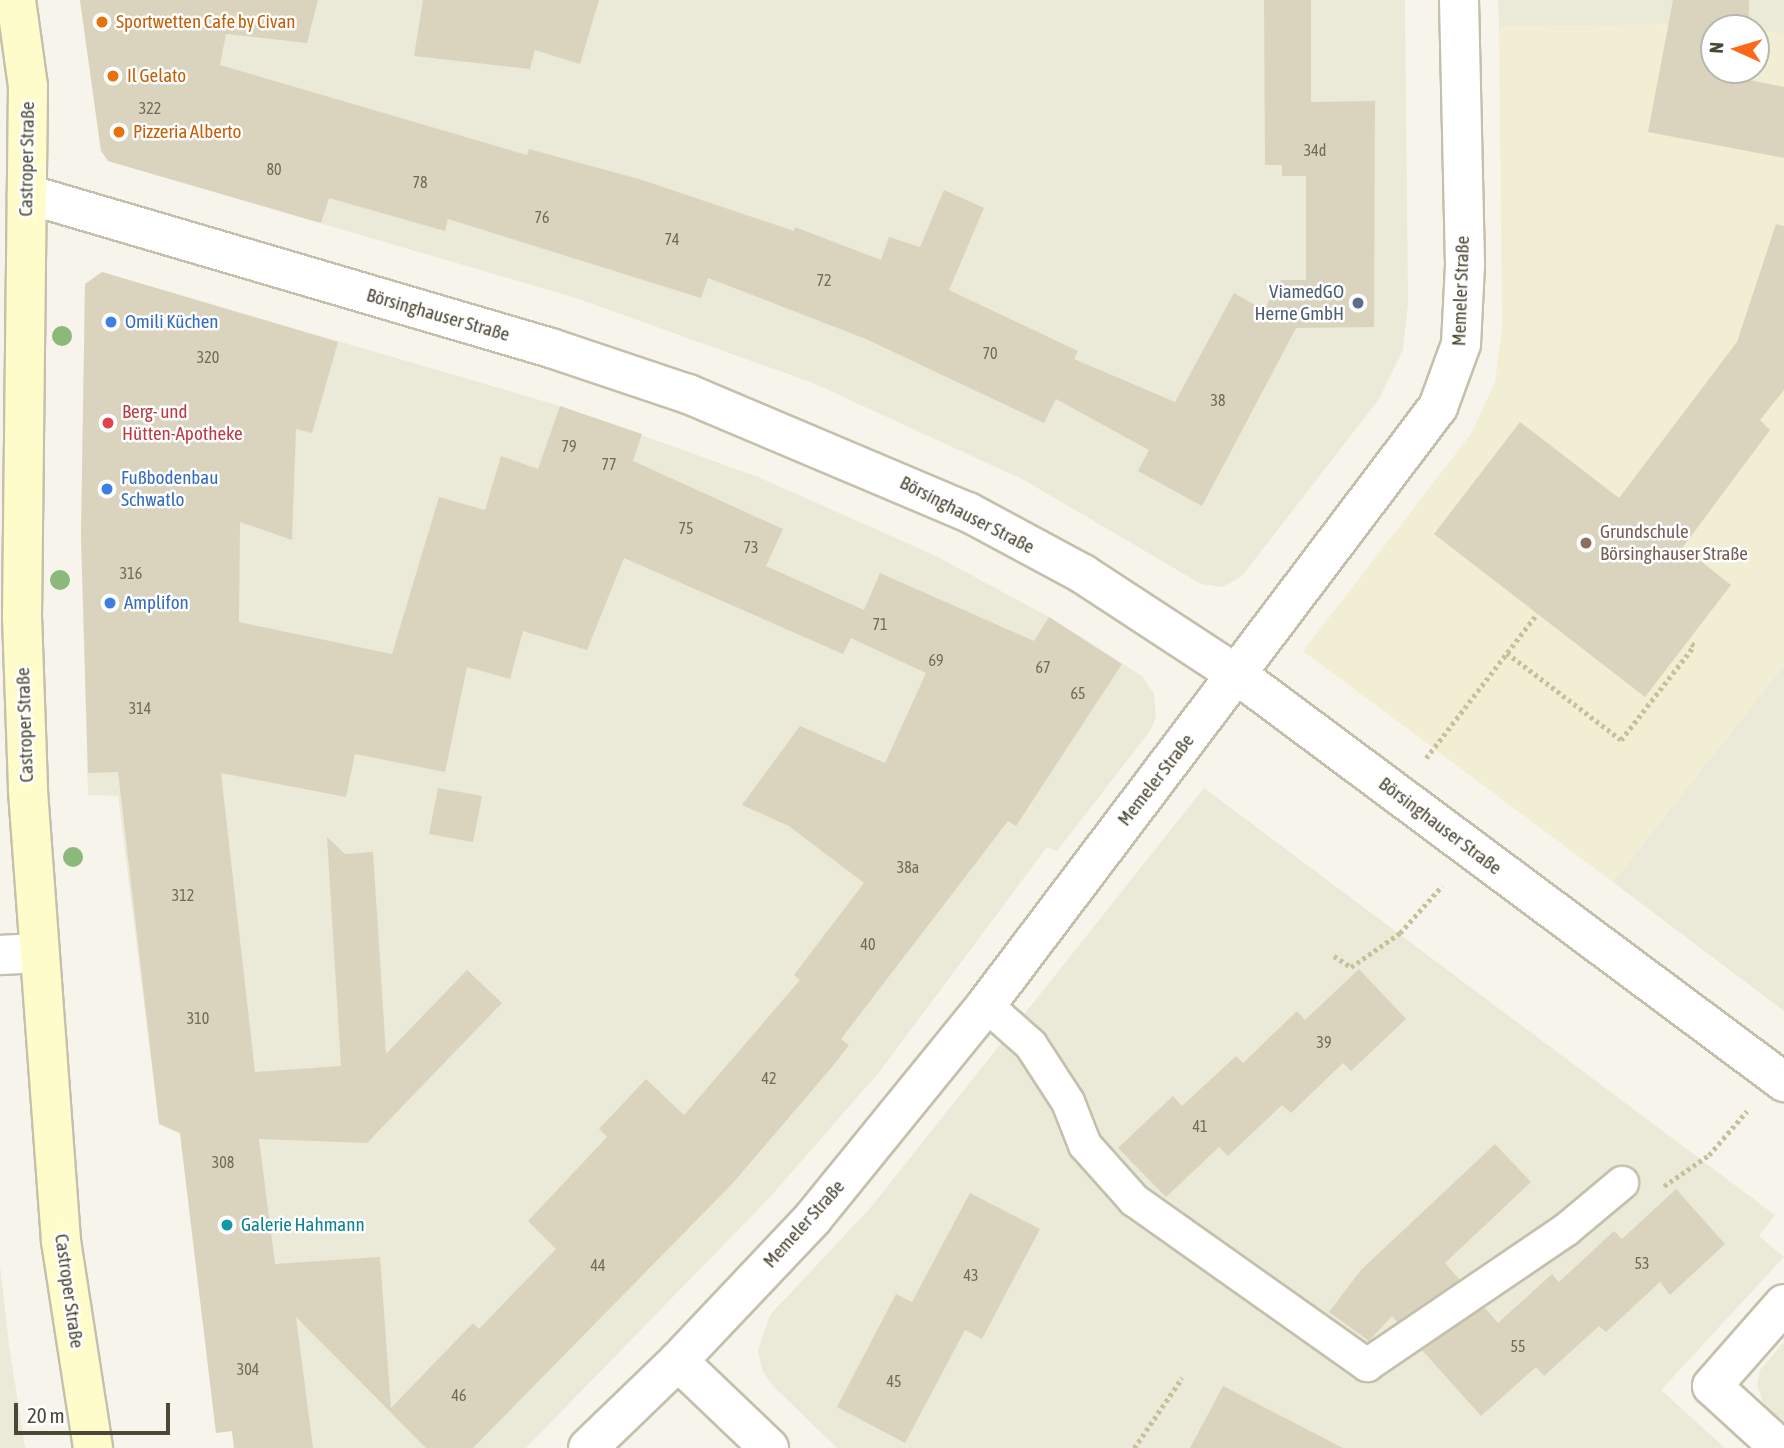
<!DOCTYPE html>
<meta charset="utf-8">
<style>
body{margin:0}
#map{position:relative;width:1784px;height:1448px;overflow:hidden;background:#f7f5eb;font-family:"Asap Condensed",sans-serif}
div>[style]{position:absolute}
.residential>*{inset:0;background:#ebe9d8}
.education>*{inset:0;background:#f1eed3}
.building>*{inset:0;background:#dad4be}
.path>*{height:4.5px;margin-top:-2.25px;transform-origin:0;background:repeating-linear-gradient(90deg,#c8c09b 0 3.5px,transparent 0 7px)}
.roads{filter:drop-shadow(2px 0 #c4c0ac) drop-shadow(-2px 0 #c4c0ac) drop-shadow(0 2px #c4c0ac) drop-shadow(0 -2px #c4c0ac)}
.lane>*{height:32px;margin:-16px;padding:0 16px;transform-origin:16px;border-radius:16px;background:#fff}
.street>*{height:38px;margin:-19px;padding:0 19px;transform-origin:19px;border-radius:19px;background:#fff}
.secondary>*{height:38px;margin:-19px;padding:0 19px;transform-origin:19px;border-radius:19px;background:#fffccc}
.trees>*{width:20px;height:20px;margin:-10px;border-radius:50%;background:#8cb87c}
.dots>*{width:19px;height:19px;translate:-50% -50%;box-sizing:border-box;border:4px solid #fff;border-radius:50%}
span{translate:-50% -50%;white-space:nowrap;text-align:center;line-height:1.15;-webkit-text-stroke:5px #fff;paint-order:stroke}
.number-label{font-size:16px;color:#706b59}
.number-label span{-webkit-text-stroke-width:0}
.food-label{font-size:19px;color:#c56008}
.left{translate:0 -50%;text-align:left}
.street-label{font-size:19px;color:#4c4837}
.service-label{font-size:19px;color:#4e5e75}
.right{translate:-100% -50%;text-align:right}
.shop-label{font-size:19px;color:#366cbe}
.health-label{font-size:19px;color:#be3a42}
.education-label{font-size:19px;color:#785e54}
.culture-label{font-size:19px;color:#0d838f}
.north{position:absolute;left:1700px;top:14px;width:70px;height:70px;box-sizing:border-box;background:#fff;border:2px solid #b7b6af;border-radius:50%;rotate:274deg;font-size:19px;font-weight:700;line-height:28px;text-align:center;color:#4c4837}
.north::after{content:'';display:block;margin:auto;width:24px;height:32px;background:#ff6719;clip-path:polygon(50% 0,100% 100%,50% 72%,0 100%)}
.scale{position:absolute;left:14px;top:1403px;width:156px;height:32px;box-sizing:border-box;border:4px solid #4c4837;border-top:0;padding-left:9px;font-size:21px;line-height:24px;white-space:nowrap;color:#4c4837;-webkit-text-stroke:5px #fff;paint-order:stroke}
</style>
<div id="map">
<div class="residential">
<i style="clip-path:polygon(80px 0,1405px 0,1408px 304px,1403px 350px,1379px 399px,1242px 576px,1223px 587px,1201px 584px,1024px 480px,813px 383px,576px 298px,111px 162px,101px 151px)"></i>
<i style="clip-path:polygon(1498px 0,1784px 0,1784px 34px,1729px 24px,1499px 26px)"></i>
<i style="clip-path:polygon(102px 272px,560px 406px,758px 477px,934px 555px,1049px 617px,1142px 676px,1154px 694px,1156px 718px,1150px 731px,1057px 851px,1047px 847px,880px 1071px,771px 1196px,526px 1448px,234px 1448px,232px 1431px,216px 1433px,180px 1134px,159px 1124px,118px 796px,88px 795px,81px 536px,85px 284px)"></i>
<i style="clip-path:polygon(1784px 665px,1784px 1011px,1613px 882px)"></i>
<i style="clip-path:polygon(1204px 788px,1775px 1215px,1759px 1236px,1784px 1257px,1661px 1390px,1725px 1448px,837px 1448px,773px 1386px,762px 1370px,758px 1350px,770px 1315px,871px 1207px)"></i>
<i style="clip-path:polygon(0 1265px,9px 1345px,25px 1448px,0 1448px)"></i>
<i style="clip-path:polygon(1784px 1342px,1784px 1423px,1763px 1403px,1757px 1384px,1760px 1370px)"></i>
</div>
<div class="education">
<i style="clip-path:polygon(1729px 24px,1750px 28px,1714px 28px,1714px 70px,1756px 70px,1756px 29px,1784px 34px,1784px 665px,1613px 882px,1303px 651px,1471px 434px,1495px 382px,1502px 328px,1499px 26px)"></i>
</div>
<div class="building">
<i style="clip-path:polygon(80px 0,318px 0,307px 43px,226px 34px,220px 65px,527px 155px,529px 149px,642px 180px,794px 231px,795px 227px,881px 260px,889px 237px,920px 247px,944px 190px,984px 208px,949px 290px,1078px 351px,1074px 359px,1175px 402px,1234px 293px,1264px 310px,1281px 280px,1306px 280px,1306px 176px,1282px 176px,1282px 165px,1265px 165px,1264px 0,1311px 0,1311px 102px,1375px 101px,1374px 327px,1296px 328px,1202px 506px,1138px 471px,1149px 450px,1056px 399px,1044px 423px,866px 339px,708px 278px,701px 298px,448px 219px,445px 231px,329px 198px,321px 223px,108px 161px,101px 151px)"></i>
<i style="clip-path:polygon(423px 0,599px 0,580px 64px,535px 50px,530px 69px,414px 56px)"></i>
<i style="clip-path:polygon(1673px 0,1749px 0,1749px 28px,1714px 28px,1714px 70px,1750px 70px,1750px 80px,1784px 87px,1784px 158px,1648px 132px)"></i>
<i style="clip-path:polygon(1776px 224px,1784px 226px,1784px 390px,1760px 420px,1770px 430px,1683px 547px,1731px 585px,1645px 697px,1434px 534px,1520px 422px,1619px 498px,1737px 342px)"></i>
<i style="clip-path:polygon(evenodd,102px 272px,338px 342px,312px 433px,296px 429px,292px 540px,240px 522px,239px 622px,392px 654px,439px 497px,485px 510px,501px 456px,538px 469px,560px 406px,642px 434px,633px 461px,783px 529px,766px 566px,864px 610px,880px 573px,1034px 641px,1049px 617px,1122px 664px,1016px 826px,1008px 821px,841px 1039px,849px 1045px,832px 1067px,732px 1184px,473px 1448px,426px 1448px,296px 1317px,313px 1448px,234px 1448px,232px 1431px,216px 1433px,180px 1133px,159px 1124px,118px 772px,88px 773px,81px 536px,85px 284px,102px 272px,624px 558px,843px 654px,851px 638px,926px 673px,885px 763px,800px 726px,742px 805px,789px 826px,864px 883px,794px 975px,800px 980px,684px 1115px,646px 1079px,599px 1129px,607px 1137px,528px 1221px,556px 1249px,479px 1329px,473px 1323px,391px 1408px,380px 1257px,275px 1264px,259px 1139px,367px 1143px,502px 1003px,467px 970px,386px 1054px,373px 852px,345px 854px,327px 837px,341px 1066px,255px 1072px,221px 773px,346px 797px,355px 754px,445px 772px,467px 667px,510px 679px,523px 631px,587px 650px,624px 558px)"></i>
<i style="clip-path:polygon(438px 788px,482px 796px,473px 842px,429px 834px)"></i>
<i style="clip-path:polygon(1359px 969px,1406px 1019px,1351px 1071px,1343px 1063px,1291px 1113px,1282px 1105px,1228px 1156px,1219px 1147px,1166px 1197px,1118px 1148px,1173px 1096px,1182px 1106px,1236px 1056px,1243px 1063px,1297px 1011px,1305px 1020px)"></i>
<i style="clip-path:polygon(1495px 1144px,1531px 1182px,1445px 1263px,1460px 1280px,1397px 1322px,1392px 1316px,1369px 1341px,1329px 1312px,1361px 1270px)"></i>
<i style="clip-path:polygon(1676px 1189px,1725px 1244px,1670px 1295px,1660px 1282px,1606px 1332px,1599px 1326px,1544px 1376px,1536px 1367px,1481px 1416px,1422px 1350px,1484px 1307px,1498px 1323px,1552px 1274px,1559px 1282px,1614px 1231px,1622px 1239px)"></i>
<i style="clip-path:polygon(970px 1193px,1040px 1229px,982px 1339px,965px 1330px,905px 1443px,837px 1407px,896px 1294px,912px 1302px)"></i>
<i style="clip-path:polygon(1223px 1386px,1343px 1448px,1190px 1448px)"></i>
</div>
<div class="path">
<i style="left:1507px;top:653px;width:143px;rotate:37.3deg"></i>
<i style="left:1621px;top:740px;width:119px;rotate:-52.2deg"></i>
<i style="left:1694px;top:646px;width:7px;rotate:-146deg"></i>
<i style="left:1426px;top:758px;width:182px;rotate:-52.4deg"></i>
<i style="left:1334px;top:956px;width:20px;rotate:33deg"></i>
<i style="left:1351px;top:967px;width:60px;rotate:-34.8deg"></i>
<i style="left:1400px;top:933px;width:63px;rotate:-48.2deg"></i>
<i style="left:1664px;top:1186px;width:55px;rotate:-34.6deg"></i>
<i style="left:1709px;top:1155px;width:58px;rotate:-49.2deg"></i>
<i style="left:1134px;top:1448px;width:85px;rotate:-55.6deg"></i>
</div>
<div class="roads">
<div class="lane">
<i style="left:986px;top:1005px;width:60px;rotate:41.6deg"></i>
<i style="left:1031px;top:1045px;width:68px;rotate:57deg"></i>
<i style="left:1068px;top:1102px;width:46px;rotate:68.4deg"></i>
<i style="left:1085px;top:1145px;width:74px;rotate:48.3deg"></i>
<i style="left:1134px;top:1200px;width:286px;rotate:35.3deg"></i>
<i style="left:1367px;top:1365px;width:242px;rotate:-34.2deg"></i>
<i style="left:1567px;top:1229px;width:72px;rotate:-39.9deg"></i>
</div>
<div class="street">
<i style="left:27px;top:194px;width:546px;rotate:16.38deg"></i>
<i style="left:551px;top:348px;width:145px;rotate:18.6deg"></i>
<i style="left:688px;top:394px;width:304px;rotate:22.9deg"></i>
<i style="left:968px;top:512px;width:131px;rotate:28.3deg"></i>
<i style="left:1083px;top:574px;width:186px;rotate:33.2deg"></i>
<i style="left:1239px;top:676px;width:680px;rotate:36.68deg"></i>
<i style="left:0;top:955px;width:38px;rotate:-3deg"></i>
<i style="left:678px;top:1361px;width:126px;rotate:43.7deg"></i>
<i style="left:588px;top:1448px;width:125px;rotate:-44deg"></i>
<i style="left:678px;top:1361px;width:197px;rotate:-46.6deg"></i>
<i style="left:813px;top:1218px;width:274px;rotate:-50.9deg"></i>
<i style="left:986px;top:1005px;width:750px;rotate:-52.92deg"></i>
<i style="left:1438px;top:407px;width:67px;rotate:-69.9deg"></i>
<i style="left:1461px;top:344px;width:80px;rotate:-87.1deg"></i>
<i style="left:1465px;top:264px;width:264px;rotate:-91.3deg"></i>
<i style="left:1780px;top:1448px;width:92px;rotate:-137.6deg"></i>
<i style="left:1712px;top:1386px;width:109px;rotate:-48.7deg"></i>
</div>
<div class="secondary">
<i style="left:16px;top:0;width:87px;rotate:82.1deg"></i>
<i style="left:28px;top:86px;width:530px;rotate:90.65deg"></i>
<i style="left:22px;top:616px;width:175px;rotate:88deg"></i>
<i style="left:28px;top:791px;width:451px;rotate:85.8deg"></i>
<i style="left:61px;top:1241px;width:209px;rotate:81.2deg"></i>
</div>
</div>
<div class="trees">
<i style="left:62px;top:336px"></i>
<i style="left:60px;top:580px"></i>
<i style="left:73px;top:857px"></i>
</div>
<div class="dots">
<i style="left:102px;top:22px;background:#e8710a"></i>
<i style="left:113px;top:76px;background:#e8710a"></i>
<i style="left:119px;top:132px;background:#e8710a"></i>
<i style="left:1358px;top:303px;background:#5c6f8a"></i>
<i style="left:111px;top:322px;background:#3f7fe0"></i>
<i style="left:108px;top:423px;background:#e0444e"></i>
<i style="left:107px;top:489px;background:#3f7fe0"></i>
<i style="left:1586px;top:543px;background:#8d6e63"></i>
<i style="left:110px;top:603px;background:#3f7fe0"></i>
<i style="left:227px;top:1225px;background:#0f9aa8"></i>
</div>
<div class="number-label">
<span style="left:150px;top:108px">322</span>
<span style="left:1315px;top:150px">34d</span>
<span style="left:274px;top:169px">80</span>
<span style="left:420px;top:182px">78</span>
<span style="left:542px;top:217px">76</span>
<span style="left:672px;top:239px">74</span>
<span style="left:824px;top:280px">72</span>
<span style="left:990px;top:353px">70</span>
<span style="left:208px;top:357px">320</span>
<span style="left:1218px;top:400px">38</span>
<span style="left:569px;top:446px">79</span>
<span style="left:609px;top:464px">77</span>
<span style="left:686px;top:528px">75</span>
<span style="left:751px;top:547px">73</span>
<span style="left:131px;top:573px">316</span>
<span style="left:880px;top:624px">71</span>
<span style="left:936px;top:660px">69</span>
<span style="left:1043px;top:667px">67</span>
<span style="left:1078px;top:693px">65</span>
<span style="left:140px;top:708px">314</span>
<span style="left:908px;top:867px">38a</span>
<span style="left:183px;top:895px">312</span>
<span style="left:868px;top:944px">40</span>
<span style="left:198px;top:1018px">310</span>
<span style="left:1324px;top:1042px">39</span>
<span style="left:769px;top:1078px">42</span>
<span style="left:1200px;top:1126px">41</span>
<span style="left:223px;top:1162px">308</span>
<span style="left:1642px;top:1263px">53</span>
<span style="left:598px;top:1265px">44</span>
<span style="left:971px;top:1275px">43</span>
<span style="left:1518px;top:1346px">55</span>
<span style="left:248px;top:1369px">304</span>
<span style="left:894px;top:1381px">45</span>
<span style="left:459px;top:1395px">46</span>
</div>
<div class="food-label">
<span class="left" style="left:116px;top:22px">Sportwetten Cafe by Civan</span>
<span class="left" style="left:127px;top:76px">Il Gelato</span>
<span class="left" style="left:133px;top:132px">Pizzeria Alberto</span>
</div>
<div class="street-label">
<span style="left:27px;top:159px;rotate:-89deg">Castroper Straße</span>
<span style="left:1461px;top:291px;rotate:-88deg">Memeler Straße</span>
<span style="left:438px;top:315px;rotate:16deg">Börsinghauser Straße</span>
<span style="left:967px;top:515px;rotate:27deg">Börsinghauser Straße</span>
<span style="left:25px;top:725px;rotate:-92deg">Castroper Straße</span>
<span style="left:1156px;top:780px;rotate:-52deg">Memeler Straße</span>
<span style="left:1440px;top:826px;rotate:37deg">Börsinghauser Straße</span>
<span style="left:804px;top:1224px;rotate:-48deg">Memeler Straße</span>
<span style="left:69px;top:1291px;rotate:82deg">Castroper Straße</span>
</div>
<div class="service-label">
<span class="right" style="left:1344px;top:303px">ViamedGO<br>Herne GmbH</span>
</div>
<div class="shop-label">
<span class="left" style="left:125px;top:322px">Omili Küchen</span>
<span class="left" style="left:121px;top:489px">Fußbodenbau<br>Schwatlo</span>
<span class="left" style="left:124px;top:603px">Amplifon</span>
</div>
<div class="health-label">
<span class="left" style="left:122px;top:423px">Berg- und<br>Hütten-Apotheke</span>
</div>
<div class="education-label">
<span class="left" style="left:1600px;top:543px">Grundschule<br>Börsinghauser Straße</span>
</div>
<div class="culture-label">
<span class="left" style="left:241px;top:1225px">Galerie Hahmann</span>
</div>
<div class="north">N</div>
<div class="scale">20 m</div>
</div>
